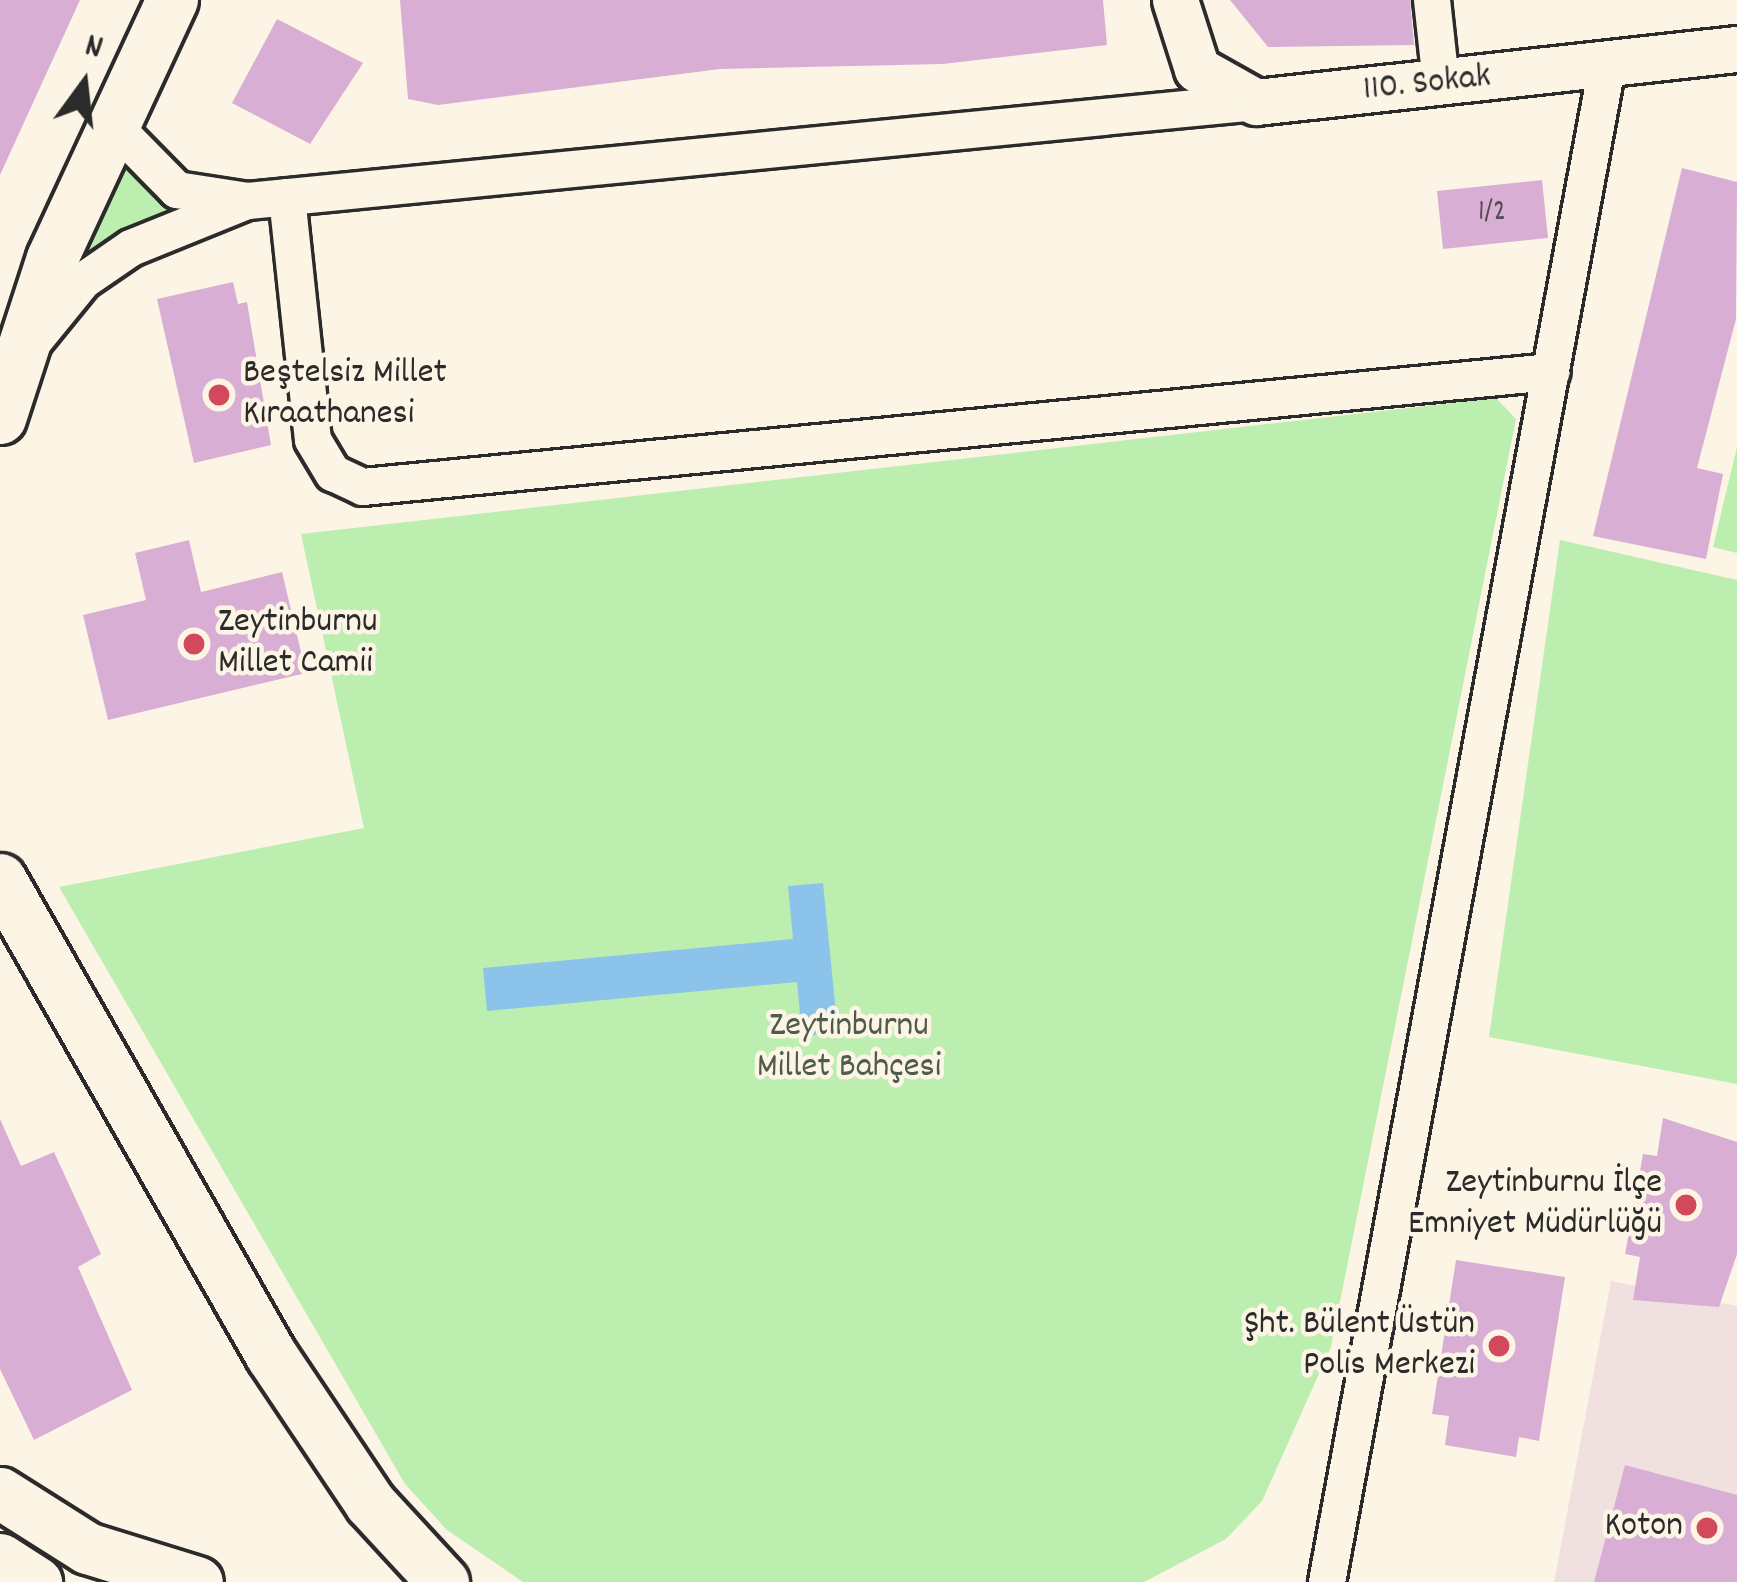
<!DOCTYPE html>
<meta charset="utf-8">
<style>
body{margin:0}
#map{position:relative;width:1737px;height:1582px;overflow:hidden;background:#fcf5e5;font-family:Dekko,sans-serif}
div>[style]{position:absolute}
.built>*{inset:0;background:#f1e0e0}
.green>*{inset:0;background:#bbeeaf}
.water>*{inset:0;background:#8cc3ea}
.building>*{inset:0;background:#d8aed4}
.roads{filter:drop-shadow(3px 0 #2b2b2b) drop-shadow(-3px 0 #2b2b2b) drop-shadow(0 3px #2b2b2b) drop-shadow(0 -3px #2b2b2b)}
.minor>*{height:36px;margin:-18px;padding:0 18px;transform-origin:18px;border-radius:18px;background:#fcf5e5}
.tertiary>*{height:45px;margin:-22.5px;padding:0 22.5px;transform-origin:22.5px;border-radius:22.5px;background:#fcf5e5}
.secondary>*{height:51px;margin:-25.5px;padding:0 25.5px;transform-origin:25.5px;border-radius:25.5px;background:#fcf5e5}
.dots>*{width:33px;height:33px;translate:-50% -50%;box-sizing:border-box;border:6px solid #fcf5e5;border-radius:50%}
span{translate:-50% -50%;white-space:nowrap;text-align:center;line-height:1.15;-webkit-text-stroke:9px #fcf5e5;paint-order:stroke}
.number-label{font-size:30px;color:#564c55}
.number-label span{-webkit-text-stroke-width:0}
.street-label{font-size:36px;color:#2b2b2b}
.poi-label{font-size:36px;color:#2b2b2b}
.left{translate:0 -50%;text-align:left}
.right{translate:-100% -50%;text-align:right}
.park-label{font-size:36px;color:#4f5c4c}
.north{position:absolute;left:24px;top:24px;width:120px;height:120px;-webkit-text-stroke:9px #fcf5e5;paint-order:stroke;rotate:15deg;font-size:33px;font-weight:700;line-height:48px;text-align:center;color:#2b2b2b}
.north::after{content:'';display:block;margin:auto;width:42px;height:54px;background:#2b2b2b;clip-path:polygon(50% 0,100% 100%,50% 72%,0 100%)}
</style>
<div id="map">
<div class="built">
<i style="clip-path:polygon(1611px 1281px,1737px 1306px,1737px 1582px,1554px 1582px)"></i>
</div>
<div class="green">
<i style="clip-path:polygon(126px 159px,186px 202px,78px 268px)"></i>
<i style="clip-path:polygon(1496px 398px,1516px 419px,1331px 1347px,1262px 1501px,1226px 1539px,1144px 1582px,523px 1582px,447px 1530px,405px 1484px,59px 887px,364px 828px,301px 534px)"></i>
<i style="clip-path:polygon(1737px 447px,1737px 553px,1713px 547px)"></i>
<i style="clip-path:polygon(1560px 540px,1737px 580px,1737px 1084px,1489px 1037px)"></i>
</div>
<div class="water">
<i style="clip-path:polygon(823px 883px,838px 1033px,802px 1036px,797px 982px,487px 1011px,483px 968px,793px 939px,788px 886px)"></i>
</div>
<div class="building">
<i style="clip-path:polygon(0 0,80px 0,0 175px)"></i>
<i style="clip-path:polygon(400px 0,1103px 0,1107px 45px,943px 64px,720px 69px,438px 105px,408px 99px)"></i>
<i style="clip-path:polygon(1230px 0,1410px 0,1414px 45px,1268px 47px)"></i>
<i style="clip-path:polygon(277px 19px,363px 63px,310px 144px,232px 103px)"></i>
<i style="clip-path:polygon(1682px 168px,1737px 182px,1736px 319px,1697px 468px,1723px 474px,1706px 559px,1593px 536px)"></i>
<i style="clip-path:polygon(1542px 180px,1548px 238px,1443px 249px,1437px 191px)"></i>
<i style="clip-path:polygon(233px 282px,238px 304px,247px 302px,271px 445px,194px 463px,157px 299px)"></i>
<i style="clip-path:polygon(189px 540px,201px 592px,282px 572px,306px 673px,108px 720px,83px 615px,146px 600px,135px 553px)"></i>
<i style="clip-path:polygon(1663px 1118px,1737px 1142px,1737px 1254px,1719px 1307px,1633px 1300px,1640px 1257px,1625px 1254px,1643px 1154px,1657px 1156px)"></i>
<i style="clip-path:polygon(0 1119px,21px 1166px,54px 1152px,101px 1254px,78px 1267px,132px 1390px,34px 1440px,0 1369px)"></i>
<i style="clip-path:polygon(1456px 1260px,1565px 1277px,1539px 1441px,1519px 1437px,1516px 1457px,1445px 1445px,1449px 1416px,1432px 1414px)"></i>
<i style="clip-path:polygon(1625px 1465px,1737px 1495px,1737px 1582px,1594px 1582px)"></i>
</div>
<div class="roads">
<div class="minor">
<i style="left:1432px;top:0;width:83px;rotate:83.8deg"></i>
<i style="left:114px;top:126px;width:90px;rotate:45.5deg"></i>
<i style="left:177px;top:190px;width:72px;rotate:8.8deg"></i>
<i style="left:248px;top:201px;width:1013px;rotate:-5.61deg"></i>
<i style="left:287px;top:197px;width:244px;rotate:83.9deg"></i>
<i style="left:313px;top:440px;width:39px;rotate:59deg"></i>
<i style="left:333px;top:473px;width:33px;rotate:25deg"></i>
<i style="left:363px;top:487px;width:1194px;rotate:-5.53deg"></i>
<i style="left:31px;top:345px;width:82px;rotate:-50.9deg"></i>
<i style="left:83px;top:281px;width:58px;rotate:-34.5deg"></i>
<i style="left:131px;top:248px;width:123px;rotate:-22deg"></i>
<i style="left:1327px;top:1582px;width:1541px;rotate:-79.53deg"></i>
</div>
<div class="tertiary">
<i style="left:1175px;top:0;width:72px;rotate:72.3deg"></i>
<i style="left:1197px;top:69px;width:68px;rotate:29.2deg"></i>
<i style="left:1256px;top:102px;width:484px;rotate:-6.3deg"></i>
</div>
<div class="secondary">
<i style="left:0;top:418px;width:168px;rotate:-72deg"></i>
<i style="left:52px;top:258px;width:285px;rotate:-65.1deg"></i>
<i style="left:0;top:879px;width:548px;rotate:60.35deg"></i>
<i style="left:271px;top:1355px;width:178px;rotate:56.2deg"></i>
<i style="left:370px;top:1503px;width:108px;rotate:47.3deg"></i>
<i style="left:0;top:1493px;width:103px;rotate:32.3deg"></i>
<i style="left:87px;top:1548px;width:115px;rotate:17.2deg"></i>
<i style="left:0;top:1559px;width:43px;rotate:32.6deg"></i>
</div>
</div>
<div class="dots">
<i style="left:219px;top:395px;background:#d1495b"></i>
<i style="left:194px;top:644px;background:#d1495b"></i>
<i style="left:1686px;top:1205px;background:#d1495b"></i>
<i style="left:1499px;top:1346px;background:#d1495b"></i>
<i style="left:1707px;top:1528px;background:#d1495b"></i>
</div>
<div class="number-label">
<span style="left:1492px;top:214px">1/2</span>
</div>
<div class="street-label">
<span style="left:1427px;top:85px;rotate:-6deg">110. Sokak</span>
</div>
<div class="poi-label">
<span class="left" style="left:243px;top:395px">Beştelsiz Millet<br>Kıraathanesi</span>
<span class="left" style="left:218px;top:644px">Zeytinburnu<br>Millet Camii</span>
<span class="right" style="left:1662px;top:1205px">Zeytinburnu İlçe<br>Emniyet Müdürlüğü</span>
<span class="right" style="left:1475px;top:1346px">Şht. Bülent Üstün<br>Polis Merkezi</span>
<span class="right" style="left:1683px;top:1528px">Koton</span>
</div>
<div class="park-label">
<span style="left:849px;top:1048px">Zeytinburnu<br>Millet Bahçesi</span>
</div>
<div class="north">N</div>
</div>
